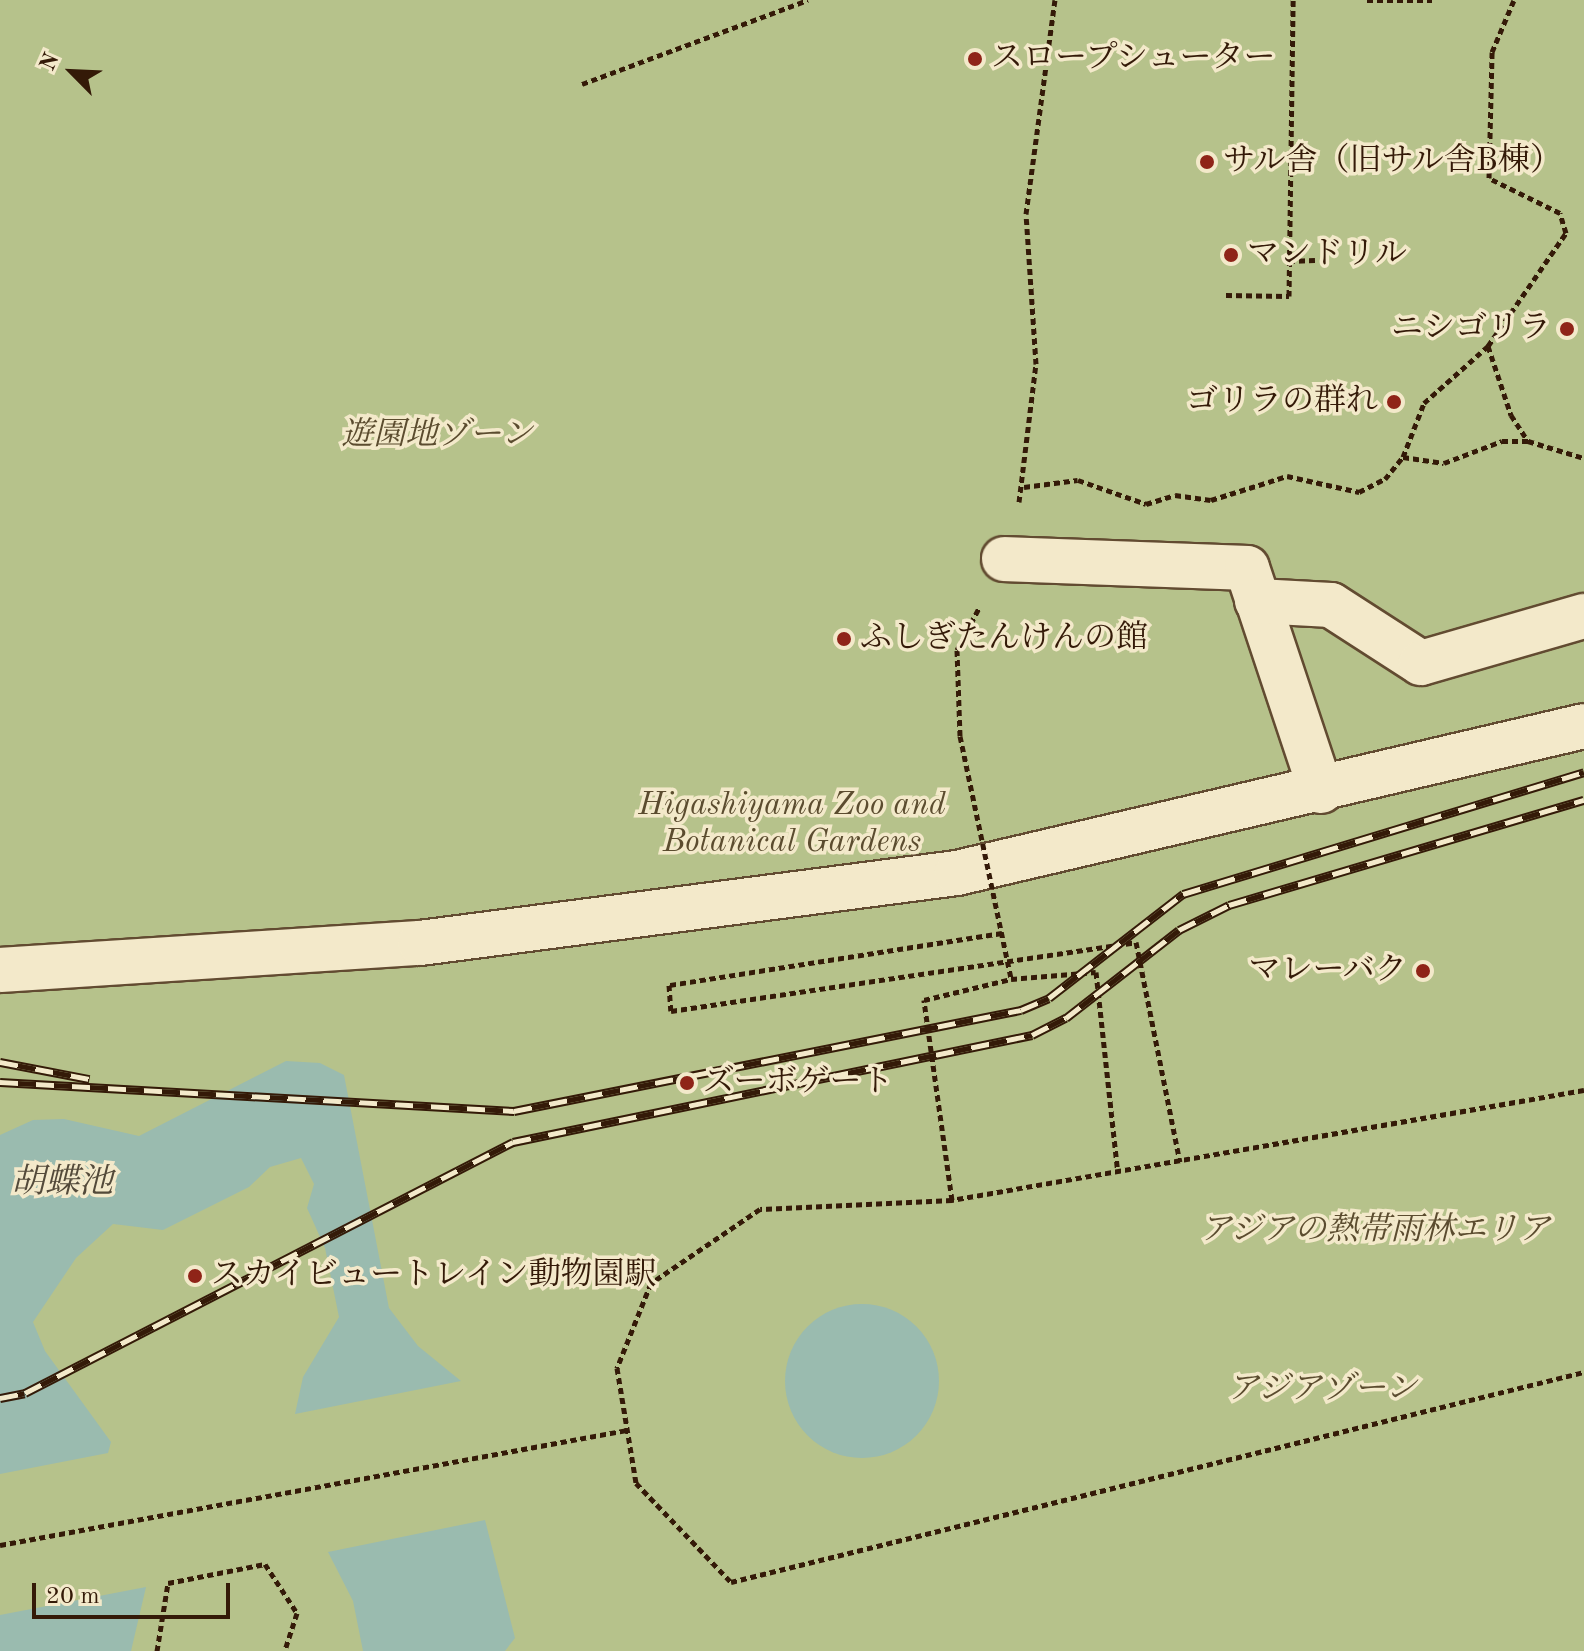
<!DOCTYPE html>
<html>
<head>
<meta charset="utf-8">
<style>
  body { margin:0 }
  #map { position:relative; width:1584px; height:1651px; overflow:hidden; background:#edddad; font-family:"Old Standard TT","Noto Serif JP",serif }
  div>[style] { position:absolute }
  .green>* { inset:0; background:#b6c28b; transform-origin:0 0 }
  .water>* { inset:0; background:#9abbaf }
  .round { border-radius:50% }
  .path>* { height:5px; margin-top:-2.5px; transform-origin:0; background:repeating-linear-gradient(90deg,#341a08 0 6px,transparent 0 10px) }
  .roads { filter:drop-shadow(2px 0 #624b31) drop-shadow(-2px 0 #624b31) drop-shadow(0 2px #624b31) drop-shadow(0 -2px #624b31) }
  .minor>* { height:44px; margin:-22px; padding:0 22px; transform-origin:22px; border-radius:22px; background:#f3e9ca }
  .rail>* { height:9px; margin-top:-4.5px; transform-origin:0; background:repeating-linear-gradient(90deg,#f3e9ca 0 18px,#341a08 0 36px); box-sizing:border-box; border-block:2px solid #341a08 }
  .path-bridge>* { height:5px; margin-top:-2.5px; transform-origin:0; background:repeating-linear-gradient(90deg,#341a08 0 6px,transparent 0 10px) }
  .dots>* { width:22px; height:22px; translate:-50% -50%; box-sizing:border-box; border:4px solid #f3e9ca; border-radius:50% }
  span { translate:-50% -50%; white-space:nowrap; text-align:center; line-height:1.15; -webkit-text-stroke:7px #f3e9ca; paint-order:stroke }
  .poi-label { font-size:32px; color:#341a08 }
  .left { translate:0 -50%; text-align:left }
  .right { translate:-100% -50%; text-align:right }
  .park-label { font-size:32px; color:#5b4c2f; font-style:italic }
  .water-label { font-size:34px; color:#534a3a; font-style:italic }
  .north { position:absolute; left:32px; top:32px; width:80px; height:80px; -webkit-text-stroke:6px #f3e9ca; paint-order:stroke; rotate:294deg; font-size:22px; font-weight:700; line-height:32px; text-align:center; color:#341a08 }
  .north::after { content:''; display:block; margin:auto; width:28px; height:36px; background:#341a08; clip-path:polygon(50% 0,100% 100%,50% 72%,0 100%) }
  .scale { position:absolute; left:32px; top:1583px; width:198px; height:36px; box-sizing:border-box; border:4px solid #341a08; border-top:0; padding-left:10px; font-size:24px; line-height:28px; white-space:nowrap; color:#341a08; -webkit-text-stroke:6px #f3e9ca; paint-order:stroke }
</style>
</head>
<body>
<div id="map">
  <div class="green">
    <div style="left:0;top:0;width:1584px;height:1651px"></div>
  </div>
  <div class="water">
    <div style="clip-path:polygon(286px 1061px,320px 1063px,344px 1075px,389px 1308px,418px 1346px,461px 1381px,295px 1414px,303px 1377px,339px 1317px,325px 1248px,307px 1208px,314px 1184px,301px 1158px,270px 1167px,249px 1187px,163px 1230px,113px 1224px,76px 1258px,33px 1322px,45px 1351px,111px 1442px,108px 1453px,0 1474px,0 1135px,33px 1120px,64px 1119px,139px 1136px)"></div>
    <div class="round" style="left:785px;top:1304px;width:154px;height:154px"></div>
    <div style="clip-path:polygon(485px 1520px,515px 1638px,505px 1651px,363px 1651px,353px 1601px,328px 1552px)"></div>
    <div style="clip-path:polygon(146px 1587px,131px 1651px,0 1651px,0 1615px)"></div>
  </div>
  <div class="path">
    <div style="left:1367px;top:0;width:65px"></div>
    <div style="left:582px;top:84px;width:241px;rotate:-20.4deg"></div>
    <div style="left:1291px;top:156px;width:28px;rotate:2deg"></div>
    <div style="left:1289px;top:261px;width:26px;rotate:-2deg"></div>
    <div style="left:1226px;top:295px;width:63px;rotate:0.9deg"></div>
    <div style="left:1289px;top:296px;width:296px;rotate:-89.2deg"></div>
    <div style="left:1488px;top:346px;width:137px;rotate:-55.4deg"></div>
    <div style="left:1566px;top:233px;width:21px;rotate:-107deg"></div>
    <div style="left:1560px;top:213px;width:79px;rotate:-153.8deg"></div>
    <div style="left:1489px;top:178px;width:126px;rotate:-88.6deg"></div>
    <div style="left:1492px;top:52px;width:56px;rotate:-67.1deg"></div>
    <div style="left:1403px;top:457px;width:58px;rotate:-68.7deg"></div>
    <div style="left:1424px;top:403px;width:86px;rotate:-41.7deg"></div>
    <div style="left:1488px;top:346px;width:73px;rotate:71.6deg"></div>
    <div style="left:1511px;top:415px;width:31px;rotate:57deg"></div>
    <div style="left:1528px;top:441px;width:59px;rotate:16.9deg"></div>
    <div style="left:1024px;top:487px;width:54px;rotate:-7.4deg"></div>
    <div style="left:1078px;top:480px;width:72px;rotate:19.4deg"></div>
    <div style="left:1146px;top:504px;width:30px;rotate:-17deg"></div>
    <div style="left:1175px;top:495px;width:36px;rotate:8deg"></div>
    <div style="left:1211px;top:500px;width:80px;rotate:-17.5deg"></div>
    <div style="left:1287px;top:476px;width:74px;rotate:12.5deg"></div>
    <div style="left:1359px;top:492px;width:29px;rotate:-27deg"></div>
    <div style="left:1385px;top:479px;width:28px;rotate:-51deg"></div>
    <div style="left:1403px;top:457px;width:41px;rotate:8.3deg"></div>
    <div style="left:1444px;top:463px;width:62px;rotate:-20.8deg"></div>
    <div style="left:1502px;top:441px;width:26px"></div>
    <div style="left:1019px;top:502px;width:139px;rotate:-83deg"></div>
    <div style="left:1036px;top:364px;width:150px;rotate:-93.8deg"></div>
    <div style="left:1026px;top:214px;width:216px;rotate:-82.3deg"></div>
    <div style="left:957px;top:650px;width:47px;rotate:-62.4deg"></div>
    <div style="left:1002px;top:933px;width:337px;rotate:171.1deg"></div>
    <div style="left:669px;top:985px;width:26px;rotate:86deg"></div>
    <div style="left:671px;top:1011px;width:470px;rotate:-8.4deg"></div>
    <div style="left:1136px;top:942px;width:224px;rotate:78.7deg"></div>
    <div style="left:1584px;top:1090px;width:642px;rotate:170.13deg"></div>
    <div style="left:952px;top:1200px;width:192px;rotate:177.3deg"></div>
    <div style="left:760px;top:1209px;width:132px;rotate:145.8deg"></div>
    <div style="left:651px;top:1283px;width:92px;rotate:111.8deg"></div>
    <div style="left:617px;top:1368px;width:117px;rotate:80.6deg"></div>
    <div style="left:636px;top:1483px;width:137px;rotate:46.2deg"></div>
    <div style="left:731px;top:1582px;width:878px;rotate:-13.83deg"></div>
    <div style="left:952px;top:1200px;width:202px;rotate:-98deg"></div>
    <div style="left:924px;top:1000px;width:89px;rotate:-13.6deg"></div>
    <div style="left:1011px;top:979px;width:85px;rotate:-4.7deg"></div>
    <div style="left:1096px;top:972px;width:202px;rotate:83.8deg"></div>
    <div style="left:0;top:1545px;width:637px;rotate:-10.39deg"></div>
    <div style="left:157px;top:1651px;width:69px;rotate:-80.8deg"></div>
    <div style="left:168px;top:1583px;width:99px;rotate:-11.1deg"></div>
    <div style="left:265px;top:1564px;width:59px;rotate:56.9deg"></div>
    <div style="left:297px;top:1613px;width:40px;rotate:108deg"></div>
  </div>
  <div class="roads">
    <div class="minor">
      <div style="left:1004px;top:559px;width:243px;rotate:2.1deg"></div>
      <div style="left:1247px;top:568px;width:235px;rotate:71.6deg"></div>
      <div style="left:1257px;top:601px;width:74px;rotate:3.1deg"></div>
      <div style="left:1331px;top:605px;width:107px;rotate:32.8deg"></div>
      <div style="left:1421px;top:663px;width:170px;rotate:-16.1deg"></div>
      <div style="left:0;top:970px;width:421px;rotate:-3.7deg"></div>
      <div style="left:420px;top:943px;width:542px;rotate:-7.43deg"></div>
      <div style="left:957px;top:873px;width:644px;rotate:-13.19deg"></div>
    </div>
  </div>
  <div class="rail">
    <div style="left:0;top:1062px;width:91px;rotate:10.8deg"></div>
    <div style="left:0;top:1082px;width:515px;rotate:3.23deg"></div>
    <div style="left:514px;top:1111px;width:517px;rotate:-11.27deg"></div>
    <div style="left:1021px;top:1010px;width:30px;rotate:-23deg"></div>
    <div style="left:1049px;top:998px;width:170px;rotate:-37.8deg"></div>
    <div style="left:1183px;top:894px;width:419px;rotate:-16.9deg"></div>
    <div style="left:0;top:1398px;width:25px;rotate:-11deg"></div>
    <div style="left:25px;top:1393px;width:549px;rotate:-27.22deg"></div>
    <div style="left:513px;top:1142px;width:530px;rotate:-11.65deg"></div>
    <div style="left:1032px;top:1035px;width:38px;rotate:-27deg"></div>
    <div style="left:1066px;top:1018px;width:143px;rotate:-37.9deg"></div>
    <div style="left:1179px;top:930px;width:56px;rotate:-26.6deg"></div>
    <div style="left:1229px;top:905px;width:370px;rotate:-16.5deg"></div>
  </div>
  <div class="path-bridge">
    <div style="left:957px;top:650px;width:86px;rotate:88deg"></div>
    <div style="left:960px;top:736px;width:248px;rotate:78.1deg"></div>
  </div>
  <div class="dots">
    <div style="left:975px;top:59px;background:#8f2418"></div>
    <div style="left:1207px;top:162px;background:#8f2418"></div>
    <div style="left:1231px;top:255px;background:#8f2418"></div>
    <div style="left:1567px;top:329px;background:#8f2418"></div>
    <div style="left:1394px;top:402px;background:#8f2418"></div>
    <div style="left:844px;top:639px;background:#8f2418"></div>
    <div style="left:1423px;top:971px;background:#8f2418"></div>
    <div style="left:687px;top:1083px;background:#8f2418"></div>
    <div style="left:195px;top:1276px;background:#8f2418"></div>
  </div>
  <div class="poi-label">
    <span class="left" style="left:991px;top:59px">スロープシューター</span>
    <span class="left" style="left:1223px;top:162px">サル舎（旧サル舎B棟）</span>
    <span class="left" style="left:1247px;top:255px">マンドリル</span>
    <span class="right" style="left:1551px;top:329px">ニシゴリラ</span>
    <span class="right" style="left:1378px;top:402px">ゴリラの群れ</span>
    <span class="left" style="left:860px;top:639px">ふしぎたんけんの館</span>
    <span class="right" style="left:1407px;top:971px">マレーバク</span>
    <span class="left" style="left:703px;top:1083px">ズーボゲート</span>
    <span class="left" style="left:211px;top:1276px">スカイビュートレイン動物園駅</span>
  </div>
  <div class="park-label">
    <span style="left:437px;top:436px">遊園地ゾーン</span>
    <span style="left:792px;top:825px">Higashiyama Zoo and<br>Botanical Gardens</span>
    <span style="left:1375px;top:1231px">アジアの熱帯雨林エリア</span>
    <span style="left:1322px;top:1390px">アジアゾーン</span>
  </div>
  <div class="water-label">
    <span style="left:62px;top:1184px">胡蝶池</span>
  </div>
  <div class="north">N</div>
  <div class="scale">20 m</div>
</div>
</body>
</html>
